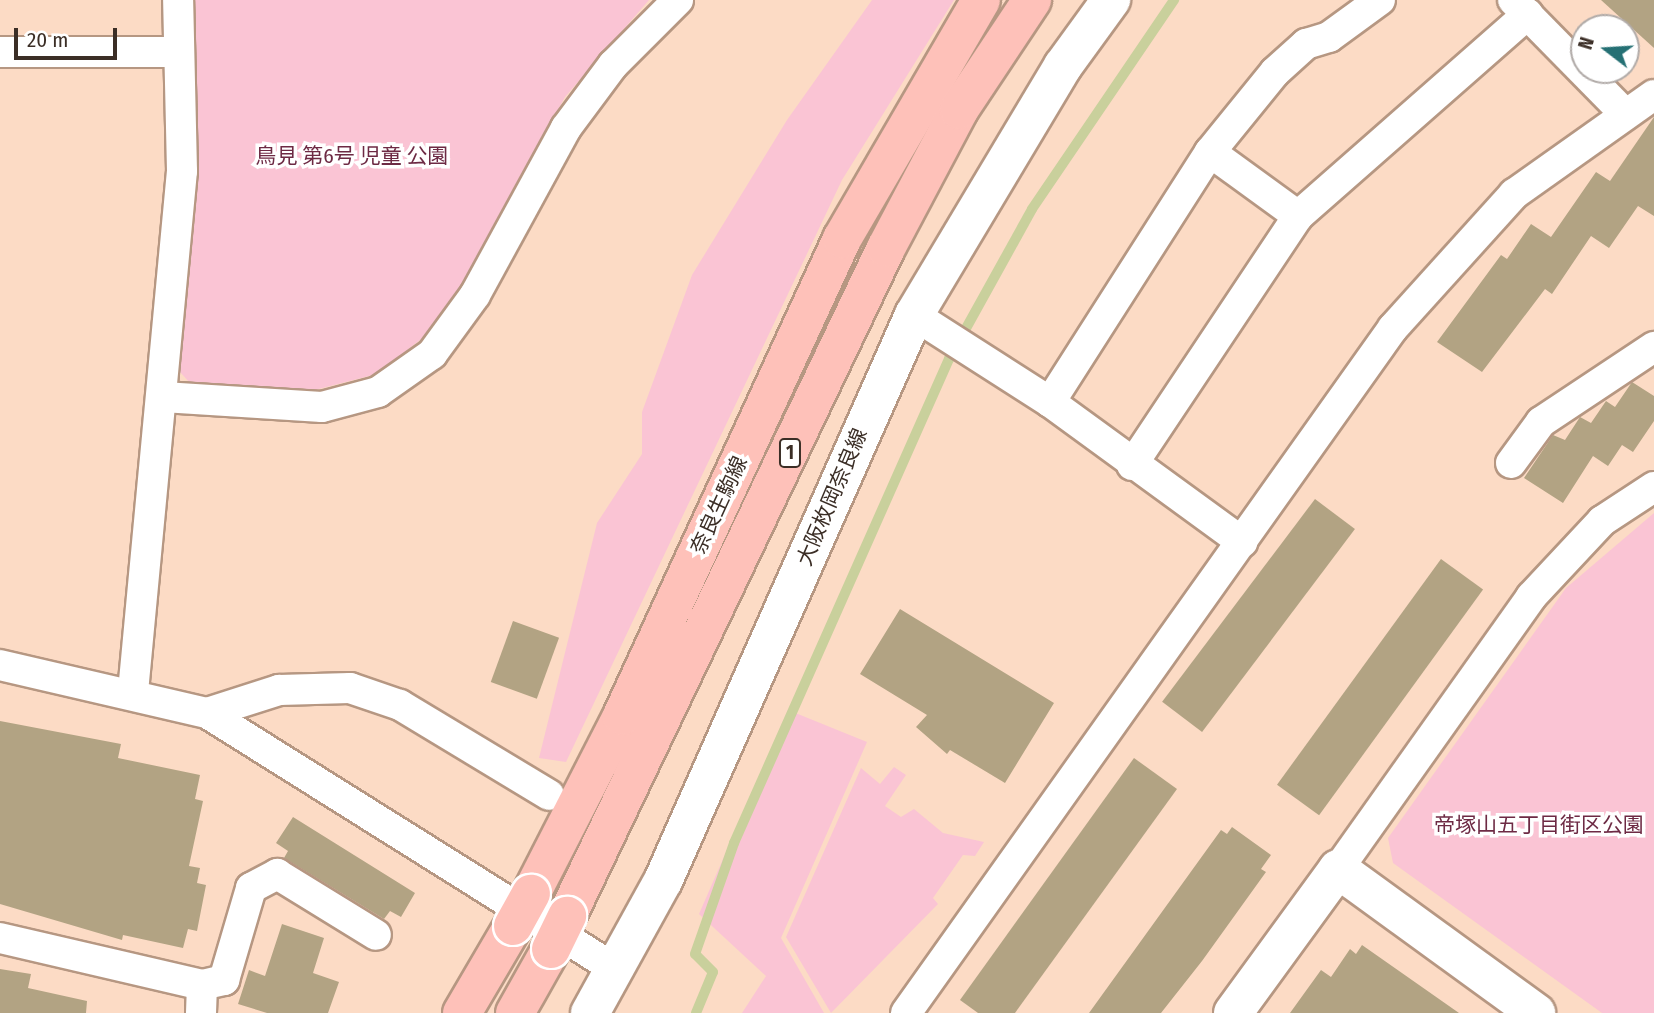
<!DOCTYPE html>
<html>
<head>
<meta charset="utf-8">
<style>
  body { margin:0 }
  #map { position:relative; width:1654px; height:1013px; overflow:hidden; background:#fcdbc5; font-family:"Fira Sans Condensed","Noto Sans JP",sans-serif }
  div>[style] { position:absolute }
  .green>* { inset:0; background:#fac4d4 }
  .stream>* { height:10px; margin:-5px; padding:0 5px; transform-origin:5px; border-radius:5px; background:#c9d09c }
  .building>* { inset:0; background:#b2a383; transform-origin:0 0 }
  .roads { filter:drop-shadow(2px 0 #b69782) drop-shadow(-2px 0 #b69782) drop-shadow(0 2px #b69782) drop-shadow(0 -2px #b69782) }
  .street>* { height:30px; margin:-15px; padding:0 15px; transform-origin:15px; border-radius:15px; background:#fff }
  .secondary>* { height:38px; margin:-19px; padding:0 19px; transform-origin:19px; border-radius:19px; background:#fff }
  .primary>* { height:38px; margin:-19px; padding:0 19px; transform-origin:19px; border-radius:19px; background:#fec1b9 }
  .bridges { filter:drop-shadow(2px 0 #fff) drop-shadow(-2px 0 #fff) drop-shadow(0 2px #fff) drop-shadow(0 -2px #fff) }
  .primary-bridge>* { height:38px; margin:-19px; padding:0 19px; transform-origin:19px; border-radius:19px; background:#fec1b9 }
  span { translate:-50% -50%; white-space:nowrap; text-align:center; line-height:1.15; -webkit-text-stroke:7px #fff; paint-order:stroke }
  .shield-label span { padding:2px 5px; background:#fff; border:2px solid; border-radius:5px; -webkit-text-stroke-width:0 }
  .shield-label { font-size:19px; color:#3b2e26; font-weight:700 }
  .park-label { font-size:21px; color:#6d2a44 }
  .street-label { font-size:21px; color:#3b2e26 }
  .north { position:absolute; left:1570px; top:14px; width:70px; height:70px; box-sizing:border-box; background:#fff; border:2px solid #b1aba8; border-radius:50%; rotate:287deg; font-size:19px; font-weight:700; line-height:28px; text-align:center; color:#3b2e26 }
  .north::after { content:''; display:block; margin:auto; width:24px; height:32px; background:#257074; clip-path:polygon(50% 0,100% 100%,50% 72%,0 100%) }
  .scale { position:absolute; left:14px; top:28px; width:103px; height:32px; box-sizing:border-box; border:4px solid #3b2e26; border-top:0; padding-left:9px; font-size:21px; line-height:24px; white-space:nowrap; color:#3b2e26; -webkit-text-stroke:5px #fff; paint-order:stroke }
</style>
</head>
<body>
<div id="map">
  <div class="green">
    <div style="clip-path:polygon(195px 0,649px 0,565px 97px,451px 303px,425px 336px,377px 374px,303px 393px,191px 384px,180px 372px,197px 173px)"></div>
    <div style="clip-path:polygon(872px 0,954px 0,842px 180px,566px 762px,539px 758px,597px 523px,642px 454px,642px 412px,692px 275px,787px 120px)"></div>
    <div style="clip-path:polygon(1654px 513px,1654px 1013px,1602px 1013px,1393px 863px,1388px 838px,1566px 588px)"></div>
    <div style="clip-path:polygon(788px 710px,867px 742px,781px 938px,824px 1013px,742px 1013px,766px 976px,699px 914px)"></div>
    <div style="clip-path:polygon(894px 767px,906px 775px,885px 806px,901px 817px,914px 809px,943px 833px,984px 842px,975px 856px,963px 855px,933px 898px,938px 904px,831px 1013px,786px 937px,861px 768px,880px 784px)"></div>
  </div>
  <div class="stream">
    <div style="left:696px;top:1013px;width:44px;rotate:-67.5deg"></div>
    <div style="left:713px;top:972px;width:25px;rotate:-135deg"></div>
    <div style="left:695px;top:954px;width:118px;rotate:-70.6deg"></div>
    <div style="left:734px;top:843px;width:530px;rotate:-66.05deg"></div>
    <div style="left:949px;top:359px;width:171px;rotate:-61deg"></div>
    <div style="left:1032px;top:209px;width:253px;rotate:-55.8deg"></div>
  </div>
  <div class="building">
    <div style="clip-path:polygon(1601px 0,1654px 0,1654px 48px)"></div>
    <div style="clip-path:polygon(1654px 117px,1654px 216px,1638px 206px,1609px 248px,1591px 236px,1552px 294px,1545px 289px,1482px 372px,1437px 342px,1501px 255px,1507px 259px,1531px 224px,1551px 237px,1596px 172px,1610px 181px)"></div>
    <div style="clip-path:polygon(1632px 382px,1654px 396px,1654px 421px,1633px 452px,1622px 445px,1608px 466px,1593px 456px,1563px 503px,1524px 478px,1553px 435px,1565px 440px,1580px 417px,1591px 423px,1606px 401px,1615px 407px)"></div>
    <div style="left:1315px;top:499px;width:50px;height:254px;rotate:37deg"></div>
    <div style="left:1441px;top:559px;width:52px;height:279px;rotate:36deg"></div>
    <div style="clip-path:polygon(900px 609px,1054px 703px,1005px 783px,950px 750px,947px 754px,916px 727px,927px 715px,860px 674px)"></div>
    <div style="left:513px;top:621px;width:49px;height:65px;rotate:20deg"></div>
    <div style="clip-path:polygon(0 721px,121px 744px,118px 758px,200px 775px,195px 799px,203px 801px,189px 866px,200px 868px,197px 883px,206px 885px,197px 931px,188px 929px,183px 948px,123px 935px,122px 940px,0 904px)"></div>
    <div style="clip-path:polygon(1134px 758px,1177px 789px,1015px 1013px,978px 1013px,960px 1000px)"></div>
    <div style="clip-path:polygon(293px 817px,415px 893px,401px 917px,390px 911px,384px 919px,284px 858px,288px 851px,276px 843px)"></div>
    <div style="clip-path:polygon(1232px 827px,1271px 855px,1261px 869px,1266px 872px,1202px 961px,1161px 1013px,1089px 1013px,1221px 830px,1227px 834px)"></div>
    <div style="clip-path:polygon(282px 924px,324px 938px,313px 973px,339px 982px,328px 1013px,267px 1013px,238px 1004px,249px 970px,265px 976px)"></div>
    <div style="clip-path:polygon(1362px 945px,1459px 1013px,1290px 1013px,1321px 970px,1331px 977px,1350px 949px,1356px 954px)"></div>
    <div style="clip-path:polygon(0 969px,31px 974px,28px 988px,87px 1001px,86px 1013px,0 1013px)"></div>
  </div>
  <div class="roads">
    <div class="street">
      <div style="left:1513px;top:0;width:160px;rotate:45.5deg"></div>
      <div style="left:0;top:52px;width:179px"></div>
      <div style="left:1210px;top:152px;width:109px;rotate:36deg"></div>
      <div style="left:914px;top:315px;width:161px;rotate:32.6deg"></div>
      <div style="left:1050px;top:402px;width:238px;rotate:36.1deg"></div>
      <div style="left:163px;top:397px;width:159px;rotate:3.6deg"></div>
      <div style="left:322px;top:407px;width:58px;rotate:-15deg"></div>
      <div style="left:378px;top:392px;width:66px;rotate:-35.1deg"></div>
      <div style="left:432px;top:354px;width:73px;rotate:-53.9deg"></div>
      <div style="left:475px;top:295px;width:190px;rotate:-61.4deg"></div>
      <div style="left:566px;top:128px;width:79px;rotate:-53.3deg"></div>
      <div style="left:613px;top:65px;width:92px;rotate:-45deg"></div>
      <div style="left:1050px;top:402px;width:297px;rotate:-57.4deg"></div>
      <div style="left:1210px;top:152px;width:103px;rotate:-50.9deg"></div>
      <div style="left:1275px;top:72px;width:42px;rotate:-42.1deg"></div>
      <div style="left:1306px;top:44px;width:24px;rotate:-17deg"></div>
      <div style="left:1329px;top:37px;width:63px;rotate:-36deg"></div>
      <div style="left:1511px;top:463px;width:51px;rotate:-53.8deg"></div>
      <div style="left:1541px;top:422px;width:136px;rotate:-33.6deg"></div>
      <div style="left:1132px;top:465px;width:299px;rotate:-56.3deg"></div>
      <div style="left:1298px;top:216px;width:306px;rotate:-41.3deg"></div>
      <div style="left:0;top:665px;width:212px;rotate:13.1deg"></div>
      <div style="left:207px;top:713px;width:483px;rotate:32.1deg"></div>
      <div style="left:133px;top:692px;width:523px;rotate:-84.63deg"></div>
      <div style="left:182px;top:171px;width:171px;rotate:-91.3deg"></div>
      <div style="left:207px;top:713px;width:76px;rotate:-17.7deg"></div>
      <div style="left:279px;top:690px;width:71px;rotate:-1.6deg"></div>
      <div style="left:350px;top:688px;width:53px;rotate:18.8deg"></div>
      <div style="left:400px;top:705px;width:174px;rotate:31.1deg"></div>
      <div style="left:1338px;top:869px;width:334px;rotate:-54.6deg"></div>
      <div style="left:1531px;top:597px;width:104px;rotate:-46.9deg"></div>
      <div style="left:1602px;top:521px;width:62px;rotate:-33.2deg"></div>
      <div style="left:0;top:938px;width:207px;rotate:13.1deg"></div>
      <div style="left:202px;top:985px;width:23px;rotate:-13deg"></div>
      <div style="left:224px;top:980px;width:96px;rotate:-73.6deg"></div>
      <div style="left:251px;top:888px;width:30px;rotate:-28deg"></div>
      <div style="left:277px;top:874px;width:116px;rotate:31.6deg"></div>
      <div style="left:201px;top:1013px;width:28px;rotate:-88deg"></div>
      <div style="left:906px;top:1013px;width:840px;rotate:-54.59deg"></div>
      <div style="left:1393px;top:328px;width:181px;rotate:-47.9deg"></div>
      <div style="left:1514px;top:194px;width:171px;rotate:-35.3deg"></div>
    </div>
    <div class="secondary">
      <div style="left:590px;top:1013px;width:151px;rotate:-61.1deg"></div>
      <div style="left:663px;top:881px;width:619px;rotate:-66.08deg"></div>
      <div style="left:914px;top:315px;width:290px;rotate:-59.1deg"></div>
      <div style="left:1063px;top:66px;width:82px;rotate:-54deg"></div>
      <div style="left:1233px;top:1013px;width:178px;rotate:-53.9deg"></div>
      <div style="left:1338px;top:869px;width:245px;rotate:36deg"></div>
    </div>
    <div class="primary">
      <div style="left:531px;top:894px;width:200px;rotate:-62.9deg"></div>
      <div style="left:622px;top:716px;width:525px;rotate:-65.24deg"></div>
      <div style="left:842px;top:239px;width:276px;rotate:-59.8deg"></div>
      <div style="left:567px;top:916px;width:740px;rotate:-64.47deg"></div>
      <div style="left:886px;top:248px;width:156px;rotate:-62.1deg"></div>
      <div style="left:959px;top:110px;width:132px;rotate:-56.4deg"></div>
      <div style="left:462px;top:1013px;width:101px;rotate:-59.6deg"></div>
      <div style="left:515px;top:1013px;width:73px;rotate:-60.6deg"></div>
    </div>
  </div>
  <div class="bridges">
    <div class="primary-bridge">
      <div style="left:513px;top:926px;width:37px;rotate:-61deg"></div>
      <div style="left:551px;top:949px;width:37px;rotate:-64deg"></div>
    </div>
  </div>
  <div class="shield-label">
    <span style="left:790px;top:453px">1</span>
  </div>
  <div class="park-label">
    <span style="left:352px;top:156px">鳥見 第6号 児童 公園</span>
    <span style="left:1539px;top:825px">帝塚山五丁目街区公園</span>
  </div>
  <div class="street-label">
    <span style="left:832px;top:497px;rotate:-67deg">大阪枚岡奈良線</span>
    <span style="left:719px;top:505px;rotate:-65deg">奈良生駒線</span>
  </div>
  <div class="north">N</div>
  <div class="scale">20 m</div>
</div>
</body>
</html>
